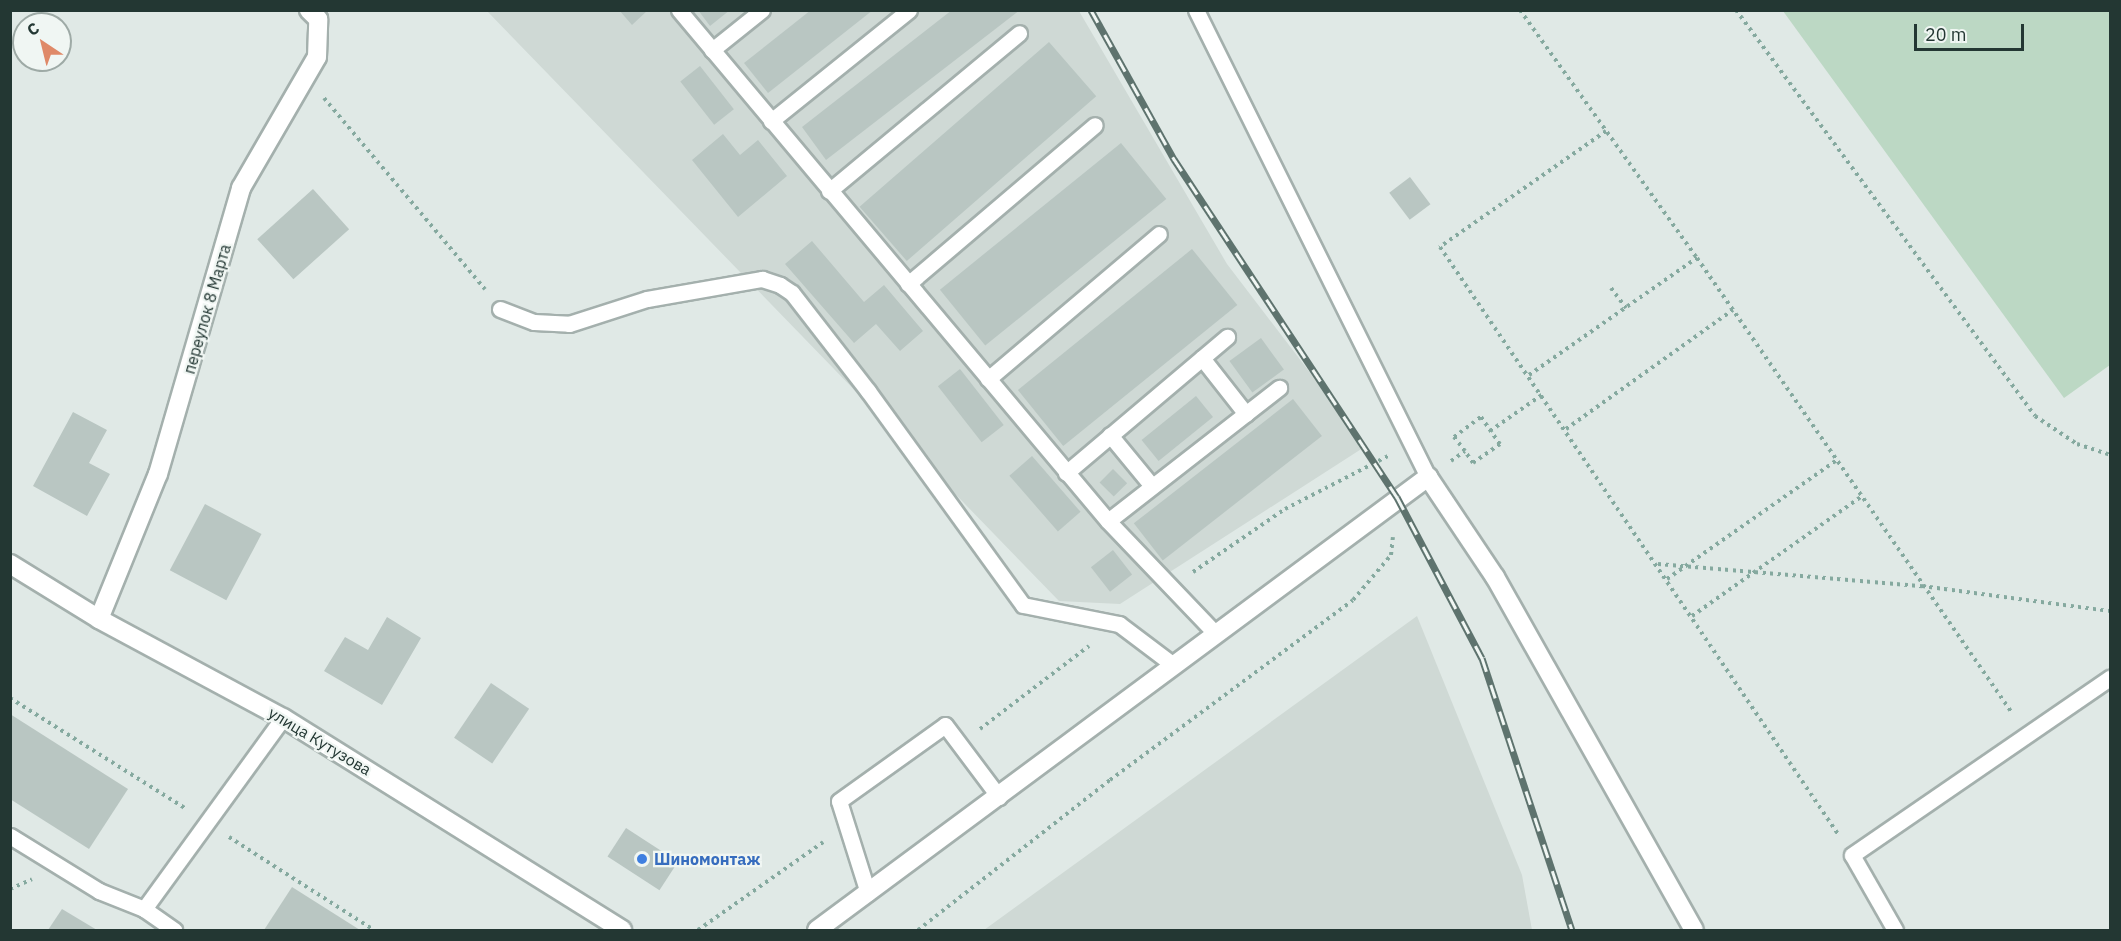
<!DOCTYPE html>
<html>
<head>
<meta charset="utf-8">
<style>
  body { margin:0 }
  #map { position:relative; width:2121px; height:941px; overflow:hidden; background:#e0e9e6; font-family:"IBM Plex Sans",sans-serif }
  div>[style] { position:absolute }
  .built>* { inset:0; background:#cfd9d5 }
  .green>* { inset:0; background:#bcd8c4 }
  .building>* { inset:0; background:#b9c6c2; transform-origin:0 0 }
  .path>* { height:4px; margin-top:-2px; transform-origin:0; background:repeating-linear-gradient(90deg,#85a99f 0 3px,transparent 0 7.5px) }
  .roads { filter:drop-shadow(2px 0 #a4b0ad) drop-shadow(-2px 0 #a4b0ad) drop-shadow(0 2px #a4b0ad) drop-shadow(0 -2px #a4b0ad) }
  .service>* { height:15px; margin:-7.5px; padding:0 7.5px; transform-origin:7.5px; border-radius:7.5px; background:#fff }
  .minor>* { height:18px; margin:-9px; padding:0 9px; transform-origin:9px; border-radius:9px; background:#fff }
  .secondary>* { height:18px; margin:-9px; padding:0 9px; transform-origin:9px; border-radius:9px; background:#fff }
  .rail>* { height:7px; margin-top:-3.5px; transform-origin:0; background:repeating-linear-gradient(90deg,#f0f6f3 0 14px,#5e736e 0 28px); box-sizing:border-box; border-block:2px solid #5e736e }
  .dots>* { width:16px; height:16px; translate:-50% -50%; box-sizing:border-box; border:3px solid #f0f6f3; border-radius:50% }
  span { translate:-50% -50%; white-space:nowrap; text-align:center; line-height:1.15; -webkit-text-stroke:4.5px #f0f6f3; paint-order:stroke }
  .street-label { font-size:16px; color:#233733 }
  .shop-label { font-size:16px; color:#366cbe; font-weight:700 }
  .left { translate:0 -50%; text-align:left }
  .frame { position:absolute; inset:0; border:12px solid #233733; pointer-events:none }
  .north { position:absolute; left:12px; top:12px; width:60px; height:60px; box-sizing:border-box; background:#f0f6f3; border:2px solid #9eaaa6; border-radius:50%; rotate:325deg; font-size:16px; font-weight:700; line-height:24px; text-align:center; color:#233733 }
  .north::after { content:''; display:block; margin:auto; width:21px; height:27px; background:#df8968; clip-path:polygon(50% 0,100% 100%,50% 72%,0 100%) }
  .scale { position:absolute; left:1914px; top:24px; width:110px; height:27px; box-sizing:border-box; border:3px solid #233733; border-top:0; padding-left:8px; font-size:18px; line-height:21px; white-space:nowrap; color:#233733; -webkit-text-stroke:4px #f0f6f3; paint-order:stroke }
</style>
</head>
<body>
<div id="map">
  <div class="built">
    <div style="clip-path:polygon(487px 11px,1079px 11px,1227px 264px,1366px 446px,1120px 604px,1059px 601px)"></div>
    <div style="clip-path:polygon(1417px 616px,1522px 875px,1532px 930px,984px 930px)"></div>
  </div>
  <div class="green">
    <div style="clip-path:polygon(1783px 11px,2110px 11px,2110px 365px,2064px 398px)"></div>
  </div>
  <div class="building">
    <div style="clip-path:polygon(619px 10px,648px 10px,632px 25px)"></div>
    <div style="clip-path:polygon(698px 10px,730px 10px,710px 26px)"></div>
    <div style="clip-path:polygon(811px 10px,873px 10px,768px 93px,744px 63px)"></div>
    <div style="clip-path:polygon(952px 10px,1020px 10px,826px 160px,802px 127px)"></div>
    <div style="left:1049px;top:42px;width:72px;height:251px;rotate:49deg"></div>
    <div style="left:700px;top:66px;width:55px;height:25px;rotate:52deg"></div>
    <div style="clip-path:polygon(723px 134px,740px 155px,758px 140px,787px 176px,738px 217px,692px 160px)"></div>
    <div style="left:1121px;top:143px;width:72px;height:233px;rotate:51deg"></div>
    <div style="left:1410px;top:177px;width:34px;height:26px;rotate:53deg"></div>
    <div style="left:313px;top:189px;width:54px;height:75px;rotate:48deg"></div>
    <div style="clip-path:polygon(812px 241px,864px 302px,884px 285px,923px 331px,900px 351px,876px 324px,854px 343px,785px 264px)"></div>
    <div style="left:1192px;top:249px;width:72px;height:224px;rotate:51deg"></div>
    <div style="left:1261px;top:338px;width:39px;height:39px;rotate:54deg"></div>
    <div style="left:960px;top:369px;width:71px;height:28px;rotate:52deg"></div>
    <div style="left:1196px;top:396px;width:27px;height:70px;rotate:51deg"></div>
    <div style="left:1293px;top:399px;width:47px;height:202px;rotate:52deg"></div>
    <div style="clip-path:polygon(73px 412px,107px 430px,89px 463px,110px 474px,87px 516px,33px 486px)"></div>
    <div style="left:1032px;top:456px;width:74px;height:30px;rotate:49deg"></div>
    <div style="left:1113px;top:469px;width:20px;height:19px;rotate:45deg"></div>
    <div style="left:205px;top:504px;width:64px;height:75px;rotate:28deg"></div>
    <div style="left:1113px;top:550px;width:31px;height:28px;rotate:52deg"></div>
    <div style="clip-path:polygon(387px 617px,421px 638px,382px 705px,324px 671px,345px 637px,368px 650px)"></div>
    <div style="left:491px;top:683px;width:46px;height:66px;rotate:34deg"></div>
    <div style="clip-path:polygon(10px 714px,128px 789px,89px 849px,10px 799px)"></div>
    <div style="left:626px;top:828px;width:62px;height:34px;rotate:33deg"></div>
    <div style="clip-path:polygon(292px 887px,360px 930px,264px 930px)"></div>
    <div style="clip-path:polygon(62px 909px,97px 930px,48px 930px)"></div>
  </div>
  <div class="path">
    <div style="left:1520px;top:10px;width:305px;rotate:54.5deg"></div>
    <div style="left:1697px;top:258px;width:553px;rotate:55.3deg"></div>
    <div style="left:1736px;top:10px;width:504px;rotate:53.63deg"></div>
    <div style="left:2035px;top:416px;width:50px;rotate:33.7deg"></div>
    <div style="left:2077px;top:444px;width:35px;rotate:18deg"></div>
    <div style="left:324px;top:98px;width:250px;rotate:49.9deg"></div>
    <div style="left:1606px;top:131px;width:203px;rotate:145.1deg"></div>
    <div style="left:1440px;top:247px;width:709px;rotate:55.86deg"></div>
    <div style="left:1611px;top:288px;width:25px;rotate:53deg"></div>
    <div style="left:1529px;top:375px;width:205px;rotate:-34.9deg"></div>
    <div style="left:1566px;top:429px;width:205px;rotate:-35.5deg"></div>
    <div style="left:1490px;top:431px;width:65px;rotate:-34.9deg"></div>
    <div style="left:1451px;top:461px;width:17px;rotate:-36deg"></div>
    <div style="left:1465px;top:451px;width:18px;rotate:-128deg"></div>
    <div style="left:1454px;top:437px;width:34px;rotate:-37deg"></div>
    <div style="left:1481px;top:417px;width:33px;rotate:55deg"></div>
    <div style="left:1500px;top:444px;width:33px;rotate:145deg"></div>
    <div style="left:1473px;top:463px;width:14px;rotate:-124deg"></div>
    <div style="left:1658px;top:564px;width:265px;rotate:4.8deg"></div>
    <div style="left:1922px;top:586px;width:190px;rotate:7.6deg"></div>
    <div style="left:1193px;top:572px;width:112px;rotate:-34.4deg"></div>
    <div style="left:1285px;top:509px;width:118px;rotate:-27.2deg"></div>
    <div style="left:1667px;top:579px;width:208px;rotate:-35deg"></div>
    <div style="left:1692px;top:616px;width:208px;rotate:-35.2deg"></div>
    <div style="left:10px;top:698px;width:207px;rotate:32.2deg"></div>
    <div style="left:980px;top:729px;width:137px;rotate:-37.3deg"></div>
    <div style="left:229px;top:837px;width:172px;rotate:32.7deg"></div>
    <div style="left:10px;top:889px;width:24px;rotate:-24deg"></div>
    <div style="left:698px;top:930px;width:153px;rotate:-35.1deg"></div>
    <div style="left:918px;top:930px;width:244px;rotate:-38deg"></div>
    <div style="left:1110px;top:780px;width:302px;rotate:-36.5deg"></div>
    <div style="left:1353px;top:600px;width:59px;rotate:-49.8deg"></div>
    <div style="left:1391px;top:555px;width:18px;rotate:-84deg"></div>
  </div>
  <div class="roads">
    <div class="service">
      <div style="left:679px;top:10px;width:667px;rotate:49.99deg"></div>
      <div style="left:1108px;top:521px;width:153px;rotate:46.3deg"></div>
      <div style="left:1196px;top:10px;width:521px;rotate:63.58deg"></div>
      <div style="left:712px;top:50px;width:64px;rotate:-38.7deg"></div>
      <div style="left:771px;top:121px;width:177px;rotate:-38.8deg"></div>
      <div style="left:829px;top:191px;width:247px;rotate:-39.7deg"></div>
      <div style="left:908px;top:284px;width:245px;rotate:-40.4deg"></div>
      <div style="left:500px;top:309px;width:36px;rotate:21deg"></div>
      <div style="left:534px;top:322px;width:35px;rotate:3deg"></div>
      <div style="left:569px;top:324px;width:82px;rotate:-17.8deg"></div>
      <div style="left:647px;top:299px;width:117px;rotate:-9.9deg"></div>
      <div style="left:762px;top:279px;width:19px;rotate:18deg"></div>
      <div style="left:780px;top:285px;width:14px;rotate:34deg"></div>
      <div style="left:792px;top:293px;width:124px;rotate:52.2deg"></div>
      <div style="left:868px;top:391px;width:264px;rotate:54.1deg"></div>
      <div style="left:1023px;top:605px;width:98px;rotate:11.2deg"></div>
      <div style="left:1119px;top:624px;width:66px;rotate:37deg"></div>
      <div style="left:1202px;top:358px;width:71px;rotate:51.8deg"></div>
      <div style="left:988px;top:379px;width:224px;rotate:-40.3deg"></div>
      <div style="left:1110px;top:435px;width:66px;rotate:50.5deg"></div>
      <div style="left:1066px;top:473px;width:211px;rotate:-40.2deg"></div>
      <div style="left:1108px;top:521px;width:217px;rotate:-37.9deg"></div>
      <div style="left:10px;top:836px;width:105px;rotate:31.7deg"></div>
      <div style="left:99px;top:891px;width:48px;rotate:21.8deg"></div>
      <div style="left:144px;top:909px;width:37px;rotate:35deg"></div>
      <div style="left:868px;top:893px;width:96px;rotate:-107.5deg"></div>
      <div style="left:839px;top:801px;width:130px;rotate:-35.6deg"></div>
      <div style="left:945px;top:725px;width:90px;rotate:53.1deg"></div>
      <div style="left:144px;top:909px;width:236px;rotate:-54deg"></div>
      <div style="left:1895px;top:930px;width:86px;rotate:-119.8deg"></div>
      <div style="left:1852px;top:855px;width:313px;rotate:-34.5deg"></div>
    </div>
    <div class="minor">
      <div style="left:99px;top:619px;width:157px;rotate:-67.9deg"></div>
      <div style="left:158px;top:474px;width:298px;rotate:-73.8deg"></div>
      <div style="left:241px;top:188px;width:151px;rotate:-59.9deg"></div>
      <div style="left:317px;top:57px;width:38px;rotate:-88deg"></div>
      <div style="left:318px;top:19px;width:13px;rotate:-135deg"></div>
      <div style="left:817px;top:930px;width:761px;rotate:-36.55deg"></div>
      <div style="left:1428px;top:477px;width:120px;rotate:56.2deg"></div>
      <div style="left:1495px;top:577px;width:405px;rotate:60.6deg"></div>
    </div>
    <div class="secondary">
      <div style="left:10px;top:564px;width:105px;rotate:31.7deg"></div>
      <div style="left:99px;top:619px;width:209px;rotate:28.3deg"></div>
      <div style="left:283px;top:718px;width:400px;rotate:32deg"></div>
    </div>
  </div>
  <div class="rail">
    <div style="left:1091px;top:10px;width:171px;rotate:60.9deg"></div>
    <div style="left:1174px;top:159px;width:405px;rotate:56.6deg"></div>
    <div style="left:1397px;top:497px;width:182px;rotate:62.2deg"></div>
    <div style="left:1482px;top:658px;width:287px;rotate:71.7deg"></div>
  </div>
  <div class="dots">
    <div style="left:642px;top:859px;background:#3f7fe0"></div>
  </div>
  <div class="street-label">
    <span style="left:207px;top:309px;rotate:-74deg">переулок 8 Марта</span>
    <span style="left:320px;top:741px;rotate:31deg">улица Кутузова</span>
  </div>
  <div class="shop-label">
    <span class="left" style="left:654px;top:859px">Шиномонтаж</span>
  </div>
  <div class="frame"></div>
  <div class="north">С</div>
  <div class="scale">20 m</div>
</div>
</body>
</html>
